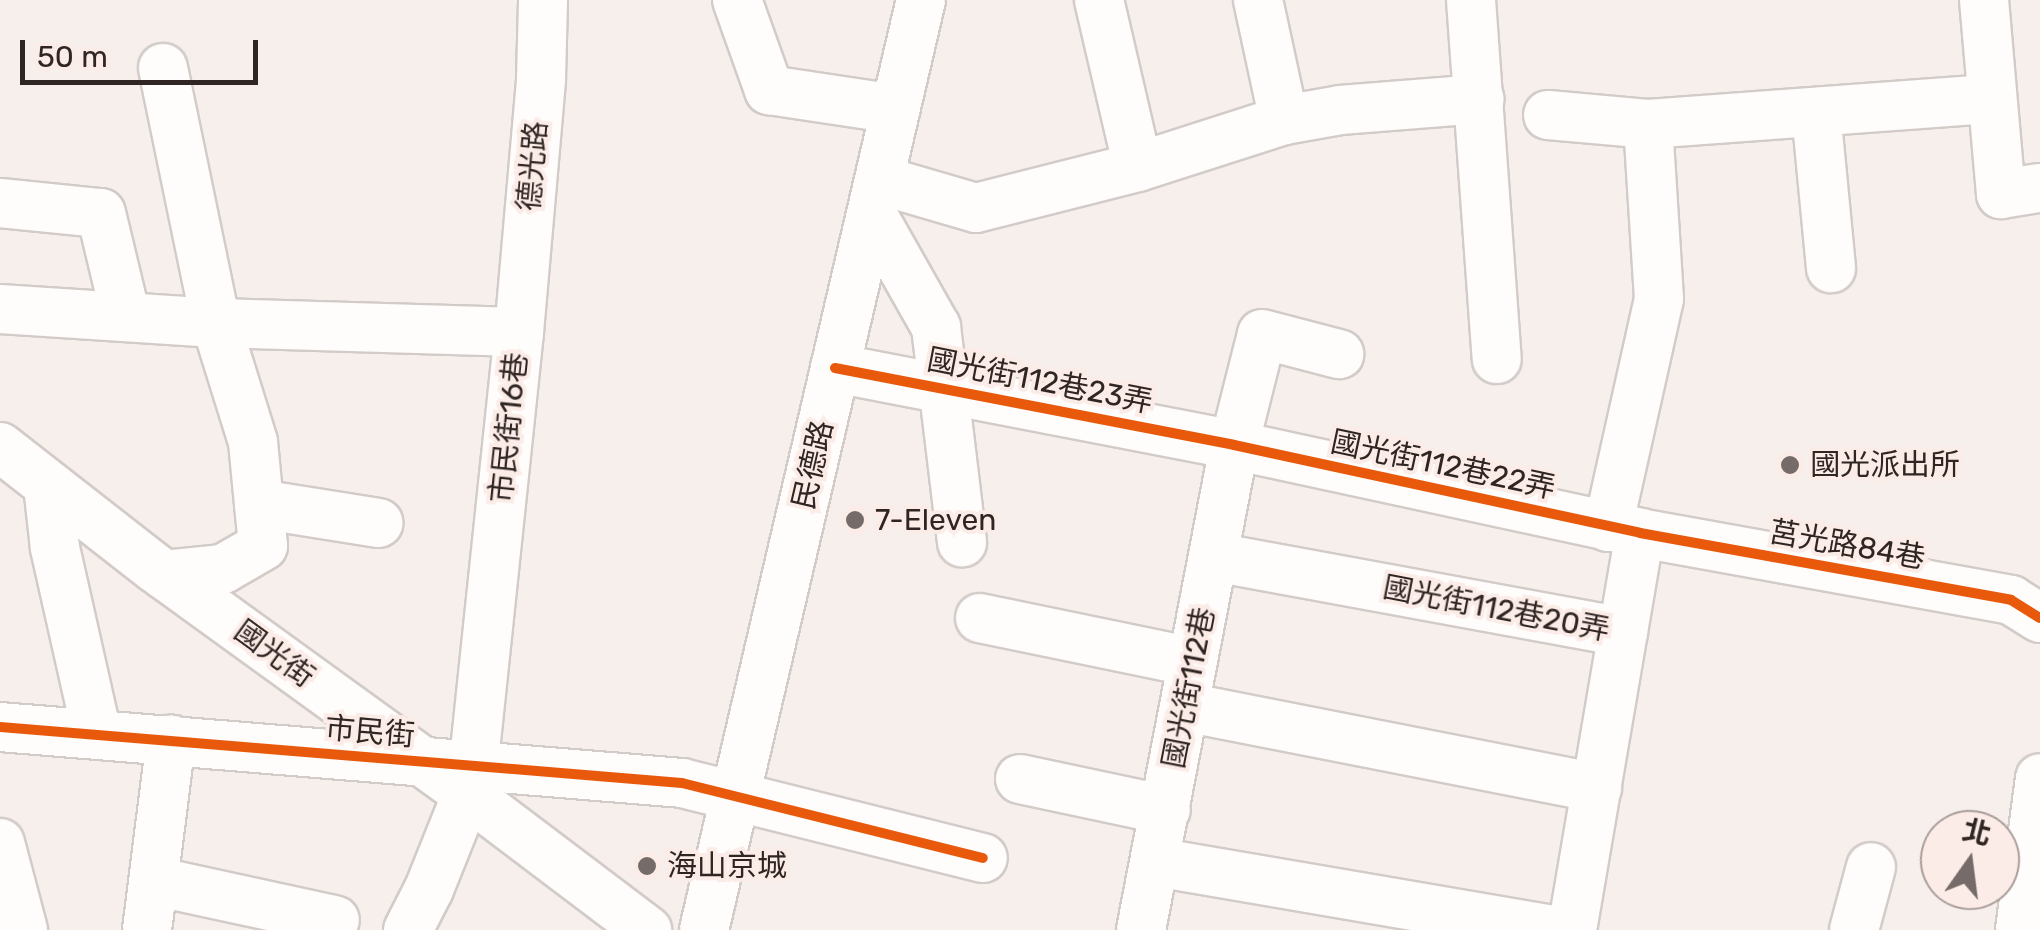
<!DOCTYPE html>
<html>
<head>
<meta charset="utf-8">
<style>
  body { margin:0 }
  #map { position:relative; width:2040px; height:930px; overflow:hidden; background:#f7efec; font-family:Rubik,"Noto Sans TC",sans-serif }
  div>[style] { position:absolute }
  .roads { filter:drop-shadow(2px 0 #d3cbc8) drop-shadow(-2px 0 #d3cbc8) drop-shadow(0 2px #d3cbc8) drop-shadow(0 -2px #d3cbc8) }
  .minor>* { height:48px; margin:-24px; padding:0 24px; transform-origin:24px; border-radius:24px; background:#fefdfc }
  .cycleway>* { height:10px; margin:-5px; padding:0 5px; transform-origin:5px; border-radius:5px; background:#e8590c }
  .dots>* { width:28px; height:28px; translate:-50% -50%; box-sizing:border-box; border:5px solid #fcece7; border-radius:50% }
  span { translate:-50% -50%; white-space:nowrap; text-align:center; line-height:1.15; -webkit-text-stroke:8px #fcece7; paint-order:stroke }
  .street-label { font-size:30px; color:#2f2623 }
  .poi-label { font-size:30px; color:#2f2623 }
  .left { translate:0 -50%; text-align:left }
  .north { position:absolute; left:1920px; top:810px; width:100px; height:100px; box-sizing:border-box; background:#fcece7; border:2px solid #aa9d99; border-radius:50%; rotate:14deg; font-size:28px; font-weight:700; line-height:40px; text-align:center; color:#2f2623 }
  .north::after { content:''; display:block; margin:auto; width:35px; height:45px; background:#756c69; clip-path:polygon(50% 0,100% 100%,50% 72%,0 100%) }
  .scale { position:absolute; left:20px; top:40px; width:238px; height:45px; box-sizing:border-box; border:5px solid #2f2623; border-top:0; padding-left:12px; font-size:30px; line-height:35px; white-space:nowrap; color:#2f2623; -webkit-text-stroke:8px #fcece7; paint-order:stroke }
</style>
</head>
<body>
<div id="map">
  <div class="roads">
    <div class="minor">
      <div style="left:737px;top:0;width:96px;rotate:70.4deg"></div>
      <div style="left:769px;top:90px;width:128px;rotate:8.5deg"></div>
      <div style="left:1099px;top:0;width:171px;rotate:76.9deg"></div>
      <div style="left:1258px;top:0;width:123px;rotate:77.8deg"></div>
      <div style="left:1471px;top:0;width:360px;rotate:85.9deg"></div>
      <div style="left:1984px;top:0;width:195px;rotate:85deg"></div>
      <div style="left:2001px;top:194px;width:39px;rotate:-9deg"></div>
      <div style="left:163px;top:68px;width:260px;rotate:78.3deg"></div>
      <div style="left:216px;top:323px;width:125px;rotate:72.7deg"></div>
      <div style="left:253px;top:442px;width:104px;rotate:84.5deg"></div>
      <div style="left:263px;top:546px;width:46px;rotate:150.1deg"></div>
      <div style="left:223px;top:569px;width:59px;rotate:174.2deg"></div>
      <div style="left:1816px;top:112px;width:157px;rotate:84.5deg"></div>
      <div style="left:1548px;top:115px;width:100px;rotate:5.1deg"></div>
      <div style="left:1648px;top:124px;width:345px;rotate:-4.2deg"></div>
      <div style="left:880px;top:180px;width:100px;rotate:16.3deg"></div>
      <div style="left:976px;top:208px;width:167px;rotate:-14.2deg"></div>
      <div style="left:1138px;top:167px;width:153px;rotate:-17.8deg"></div>
      <div style="left:1284px;top:120px;width:57px;rotate:-10.1deg"></div>
      <div style="left:1340px;top:110px;width:140px;rotate:-4.5deg"></div>
      <div style="left:0;top:203px;width:101px;rotate:5.7deg"></div>
      <div style="left:101px;top:213px;width:107px;rotate:76.5deg"></div>
      <div style="left:872px;top:214px;width:130px;rotate:60.5deg"></div>
      <div style="left:936px;top:327px;width:217px;rotate:83.1deg"></div>
      <div style="left:0;top:309px;width:216px;rotate:3.7deg"></div>
      <div style="left:216px;top:323px;width:303px;rotate:1.7deg"></div>
      <div style="left:519px;top:332px;width:437px;rotate:96deg"></div>
      <div style="left:519px;top:332px;width:255px;rotate:-85deg"></div>
      <div style="left:541px;top:78px;width:78px;rotate:-88.5deg"></div>
      <div style="left:835px;top:368px;width:406px;rotate:10.9deg"></div>
      <div style="left:1234px;top:445px;width:415px;rotate:12.2deg"></div>
      <div style="left:1640px;top:533px;width:377px;rotate:10.2deg"></div>
      <div style="left:2011px;top:600px;width:34px;rotate:32deg"></div>
      <div style="left:0;top:447px;width:197px;rotate:38deg"></div>
      <div style="left:155px;top:568px;width:385px;rotate:35.9deg"></div>
      <div style="left:467px;top:794px;width:226px;rotate:37.1deg"></div>
      <div style="left:48px;top:485px;width:63px;rotate:83.7deg"></div>
      <div style="left:55px;top:548px;width:191px;rotate:77.3deg"></div>
      <div style="left:259px;top:504px;width:121px;rotate:9deg"></div>
      <div style="left:1608px;top:527px;width:234px;rotate:-77.4deg"></div>
      <div style="left:1659px;top:299px;width:175px;rotate:-93.6deg"></div>
      <div style="left:1214px;top:557px;width:416px;rotate:10.4deg"></div>
      <div style="left:980px;top:618px;width:217px;rotate:11.7deg"></div>
      <div style="left:1185px;top:707px;width:420px;rotate:11.1deg"></div>
      <div style="left:0;top:727px;width:684px;rotate:4.69deg"></div>
      <div style="left:682px;top:783px;width:310px;rotate:14deg"></div>
      <div style="left:1020px;top:779px;width:149px;rotate:12deg"></div>
      <div style="left:0;top:843px;width:90px;rotate:75.2deg"></div>
      <div style="left:1155px;top:862px;width:403px;rotate:9.7deg"></div>
      <div style="left:154px;top:881px;width:185px;rotate:12.2deg"></div>
      <div style="left:147px;top:930px;width:192px;rotate:-82.8deg"></div>
      <div style="left:408px;top:930px;width:46px;rotate:-62.9deg"></div>
      <div style="left:429px;top:889px;width:102px;rotate:-68.2deg"></div>
      <div style="left:704px;top:930px;width:955px;rotate:-76.87deg"></div>
      <div style="left:1141px;top:930px;width:494px;rotate:-79.1deg"></div>
      <div style="left:1234px;top:445px;width:114px;rotate:-75.8deg"></div>
      <div style="left:1262px;top:334px;width:80px;rotate:14.6deg"></div>
      <div style="left:1572px;top:930px;width:403px;rotate:-80.3deg"></div>
      <div style="left:1854px;top:930px;width:65px;rotate:-74.9deg"></div>
      <div style="left:2020px;top:930px;width:153px;rotate:-82.5deg"></div>
    </div>
  </div>
  <div class="cycleway">
    <div style="left:835px;top:368px;width:406px;rotate:10.9deg"></div>
    <div style="left:1234px;top:445px;width:415px;rotate:12.2deg"></div>
    <div style="left:1640px;top:533px;width:377px;rotate:10.2deg"></div>
    <div style="left:2011px;top:600px;width:34px;rotate:32deg"></div>
    <div style="left:0;top:727px;width:684px;rotate:4.69deg"></div>
    <div style="left:682px;top:783px;width:310px;rotate:14deg"></div>
  </div>
  <div class="dots">
    <div style="left:1790px;top:465px;background:#756c69"></div>
    <div style="left:855px;top:520px;background:#756c69"></div>
    <div style="left:647px;top:866px;background:#756c69"></div>
  </div>
  <div class="street-label">
    <span style="left:533px;top:166px;rotate:-85deg">德光路</span>
    <span style="left:1040px;top:381px;rotate:11deg">國光街112巷23弄</span>
    <span style="left:509px;top:428px;rotate:-84deg">市民街16巷</span>
    <span style="left:813px;top:465px;rotate:-77deg">民德路</span>
    <span style="left:1443px;top:465px;rotate:12deg">國光街112巷22弄</span>
    <span style="left:1847px;top:545px;rotate:10deg">莒光路84巷</span>
    <span style="left:1496px;top:609px;rotate:11deg">國光街112巷20弄</span>
    <span style="left:274px;top:654px;rotate:36deg">國光街</span>
    <span style="left:1189px;top:688px;rotate:-79deg">國光街112巷</span>
    <span style="left:370px;top:732px;rotate:5deg">市民街</span>
  </div>
  <div class="poi-label">
    <span class="left" style="left:1810px;top:465px">國光派出所</span>
    <span class="left" style="left:875px;top:520px">7-Eleven</span>
    <span class="left" style="left:667px;top:866px">海山京城</span>
  </div>
  <div class="north">北</div>
  <div class="scale">50 m</div>
</div>
</body>
</html>
